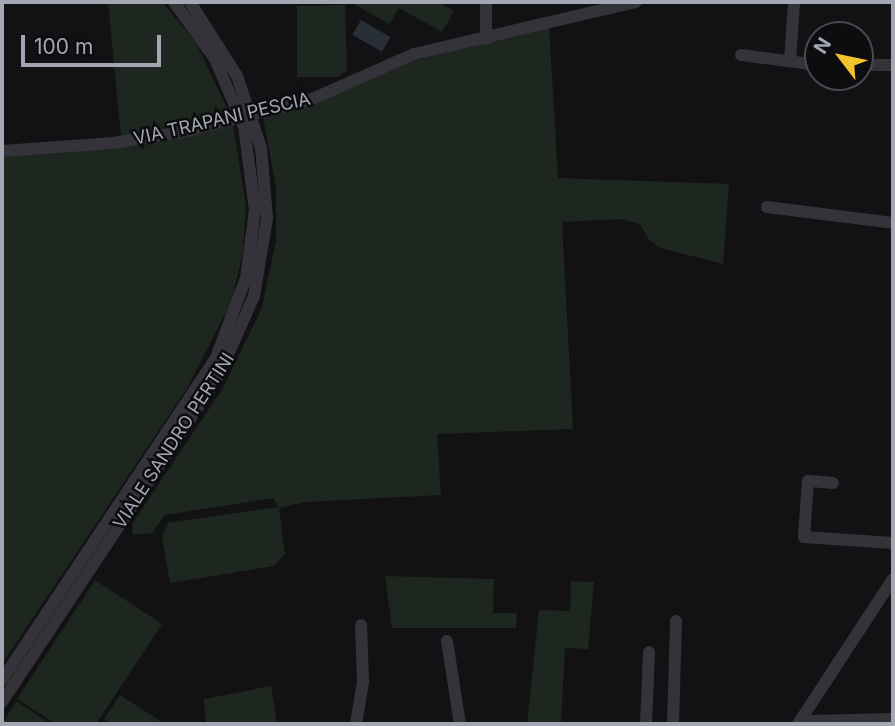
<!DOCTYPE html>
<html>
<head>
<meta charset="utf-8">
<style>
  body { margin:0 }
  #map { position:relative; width:895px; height:726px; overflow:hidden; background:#121214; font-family:Inter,sans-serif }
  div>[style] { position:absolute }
  .green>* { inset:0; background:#1e2620 }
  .water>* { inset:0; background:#282f37; transform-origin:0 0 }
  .minor>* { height:12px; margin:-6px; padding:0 6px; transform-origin:6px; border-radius:6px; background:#333339 }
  span { translate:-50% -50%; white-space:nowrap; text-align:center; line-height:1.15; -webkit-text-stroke:5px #0d0d0f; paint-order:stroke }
  .street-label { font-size:18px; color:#a3a7b4 }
  .frame { position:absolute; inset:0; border:4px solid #a3a7b4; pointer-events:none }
  .north { position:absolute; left:804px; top:21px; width:70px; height:70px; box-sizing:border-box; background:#0d0d0f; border:2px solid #494b51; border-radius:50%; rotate:302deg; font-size:19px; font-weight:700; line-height:28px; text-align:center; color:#a3a7b4 }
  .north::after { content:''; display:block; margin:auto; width:24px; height:32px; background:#f2c22c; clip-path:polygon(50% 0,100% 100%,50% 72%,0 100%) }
  .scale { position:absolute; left:21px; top:35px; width:140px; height:32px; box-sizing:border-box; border:4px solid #a3a7b4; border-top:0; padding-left:9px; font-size:21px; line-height:24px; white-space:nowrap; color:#a3a7b4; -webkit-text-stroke:5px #0d0d0f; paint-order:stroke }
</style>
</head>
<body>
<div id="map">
  <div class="green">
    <div style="clip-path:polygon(108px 2px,162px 2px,196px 43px,230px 114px,121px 136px)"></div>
    <div style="clip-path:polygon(350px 2px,438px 2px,454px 11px,442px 32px,399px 8px,389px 24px)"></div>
    <div style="clip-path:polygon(345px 5px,347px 71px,338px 77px,297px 77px,297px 6px)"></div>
    <div style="clip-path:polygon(549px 25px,558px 178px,729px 184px,723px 264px,661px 248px,649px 240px,640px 224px,620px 219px,562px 222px,573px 429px,437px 434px,441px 495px,305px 502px,279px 508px,285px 554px,274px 566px,170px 583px,162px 536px,168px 523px,278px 507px,274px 498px,165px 515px,152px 533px,133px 535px,132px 524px,223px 388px,262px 308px,276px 241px,276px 188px,263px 117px,398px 65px)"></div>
    <div style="clip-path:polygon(233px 125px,246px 206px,243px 252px,231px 303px,187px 388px,2px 664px,2px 156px)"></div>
    <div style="clip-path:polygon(385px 576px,494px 579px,493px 613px,517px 613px,516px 628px,392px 628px)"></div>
    <div style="clip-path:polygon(95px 580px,162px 624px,96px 724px,56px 724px,17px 699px)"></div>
    <div style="clip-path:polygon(571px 581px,594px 582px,588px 649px,565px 648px,561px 724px,527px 724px,539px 610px,570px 611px)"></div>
    <div style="clip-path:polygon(271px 686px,277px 724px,206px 724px,204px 699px)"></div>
    <div style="clip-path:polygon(120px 695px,165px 724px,112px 724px,104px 719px)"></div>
    <div style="clip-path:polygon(16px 701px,51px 724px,2px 724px)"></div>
  </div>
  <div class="water">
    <div style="left:361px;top:20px;width:34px;height:17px;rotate:30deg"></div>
  </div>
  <div class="minor">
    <div style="left:486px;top:2px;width:37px;rotate:90deg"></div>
    <div style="left:741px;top:55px;width:78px;rotate:7.4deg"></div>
    <div style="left:790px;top:61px;width:59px;rotate:-86.1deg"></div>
    <div style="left:860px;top:65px;width:33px"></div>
    <div style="left:2px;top:151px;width:111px;rotate:-4.1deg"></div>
    <div style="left:113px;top:143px;width:79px;rotate:-9.5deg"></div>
    <div style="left:191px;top:130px;width:123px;rotate:-14.1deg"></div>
    <div style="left:310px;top:100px;width:114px;rotate:-23.9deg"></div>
    <div style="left:414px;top:54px;width:228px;rotate:-13.2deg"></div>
    <div style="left:767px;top:207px;width:127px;rotate:7.2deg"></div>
    <div style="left:833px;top:483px;width:25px;rotate:-175deg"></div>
    <div style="left:808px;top:481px;width:56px;rotate:94.1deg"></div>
    <div style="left:804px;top:537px;width:89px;rotate:3.9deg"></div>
    <div style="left:447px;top:641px;width:84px;rotate:81.1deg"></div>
    <div style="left:2px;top:680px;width:384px;rotate:-56.4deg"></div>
    <div style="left:215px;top:360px;width:88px;rotate:-69.3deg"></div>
    <div style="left:246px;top:278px;width:69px;rotate:-82.5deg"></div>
    <div style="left:255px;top:210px;width:84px;rotate:-97.5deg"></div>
    <div style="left:244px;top:127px;width:74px;rotate:-113.1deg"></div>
    <div style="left:215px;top:59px;width:70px;rotate:-125.7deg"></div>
    <div style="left:2px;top:702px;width:388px;rotate:-56.4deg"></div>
    <div style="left:217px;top:379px;width:91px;rotate:-66deg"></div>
    <div style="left:254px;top:296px;width:79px;rotate:-80.5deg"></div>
    <div style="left:267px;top:218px;width:70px;rotate:-94.9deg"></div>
    <div style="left:261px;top:148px;width:76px;rotate:-108.4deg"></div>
    <div style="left:237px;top:76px;width:88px;rotate:-122.4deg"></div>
    <div style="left:803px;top:717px;width:8px;rotate:30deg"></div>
    <div style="left:810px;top:721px;width:83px;rotate:-1.4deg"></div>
    <div style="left:356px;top:724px;width:43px;rotate:-80.5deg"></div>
    <div style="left:363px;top:682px;width:57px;rotate:-92deg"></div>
    <div style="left:646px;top:724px;width:72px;rotate:-87.6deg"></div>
    <div style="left:673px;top:724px;width:103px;rotate:-88.3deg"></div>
    <div style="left:798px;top:724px;width:173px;rotate:-56.8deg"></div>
  </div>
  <div class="street-label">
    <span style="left:222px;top:119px;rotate:-13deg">VIA TRAPANI PESCIA</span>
    <span style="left:174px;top:441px;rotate:-57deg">VIALE SANDRO PERTINI</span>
  </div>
  <div class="frame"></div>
  <div class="north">N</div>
  <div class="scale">100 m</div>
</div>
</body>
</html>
